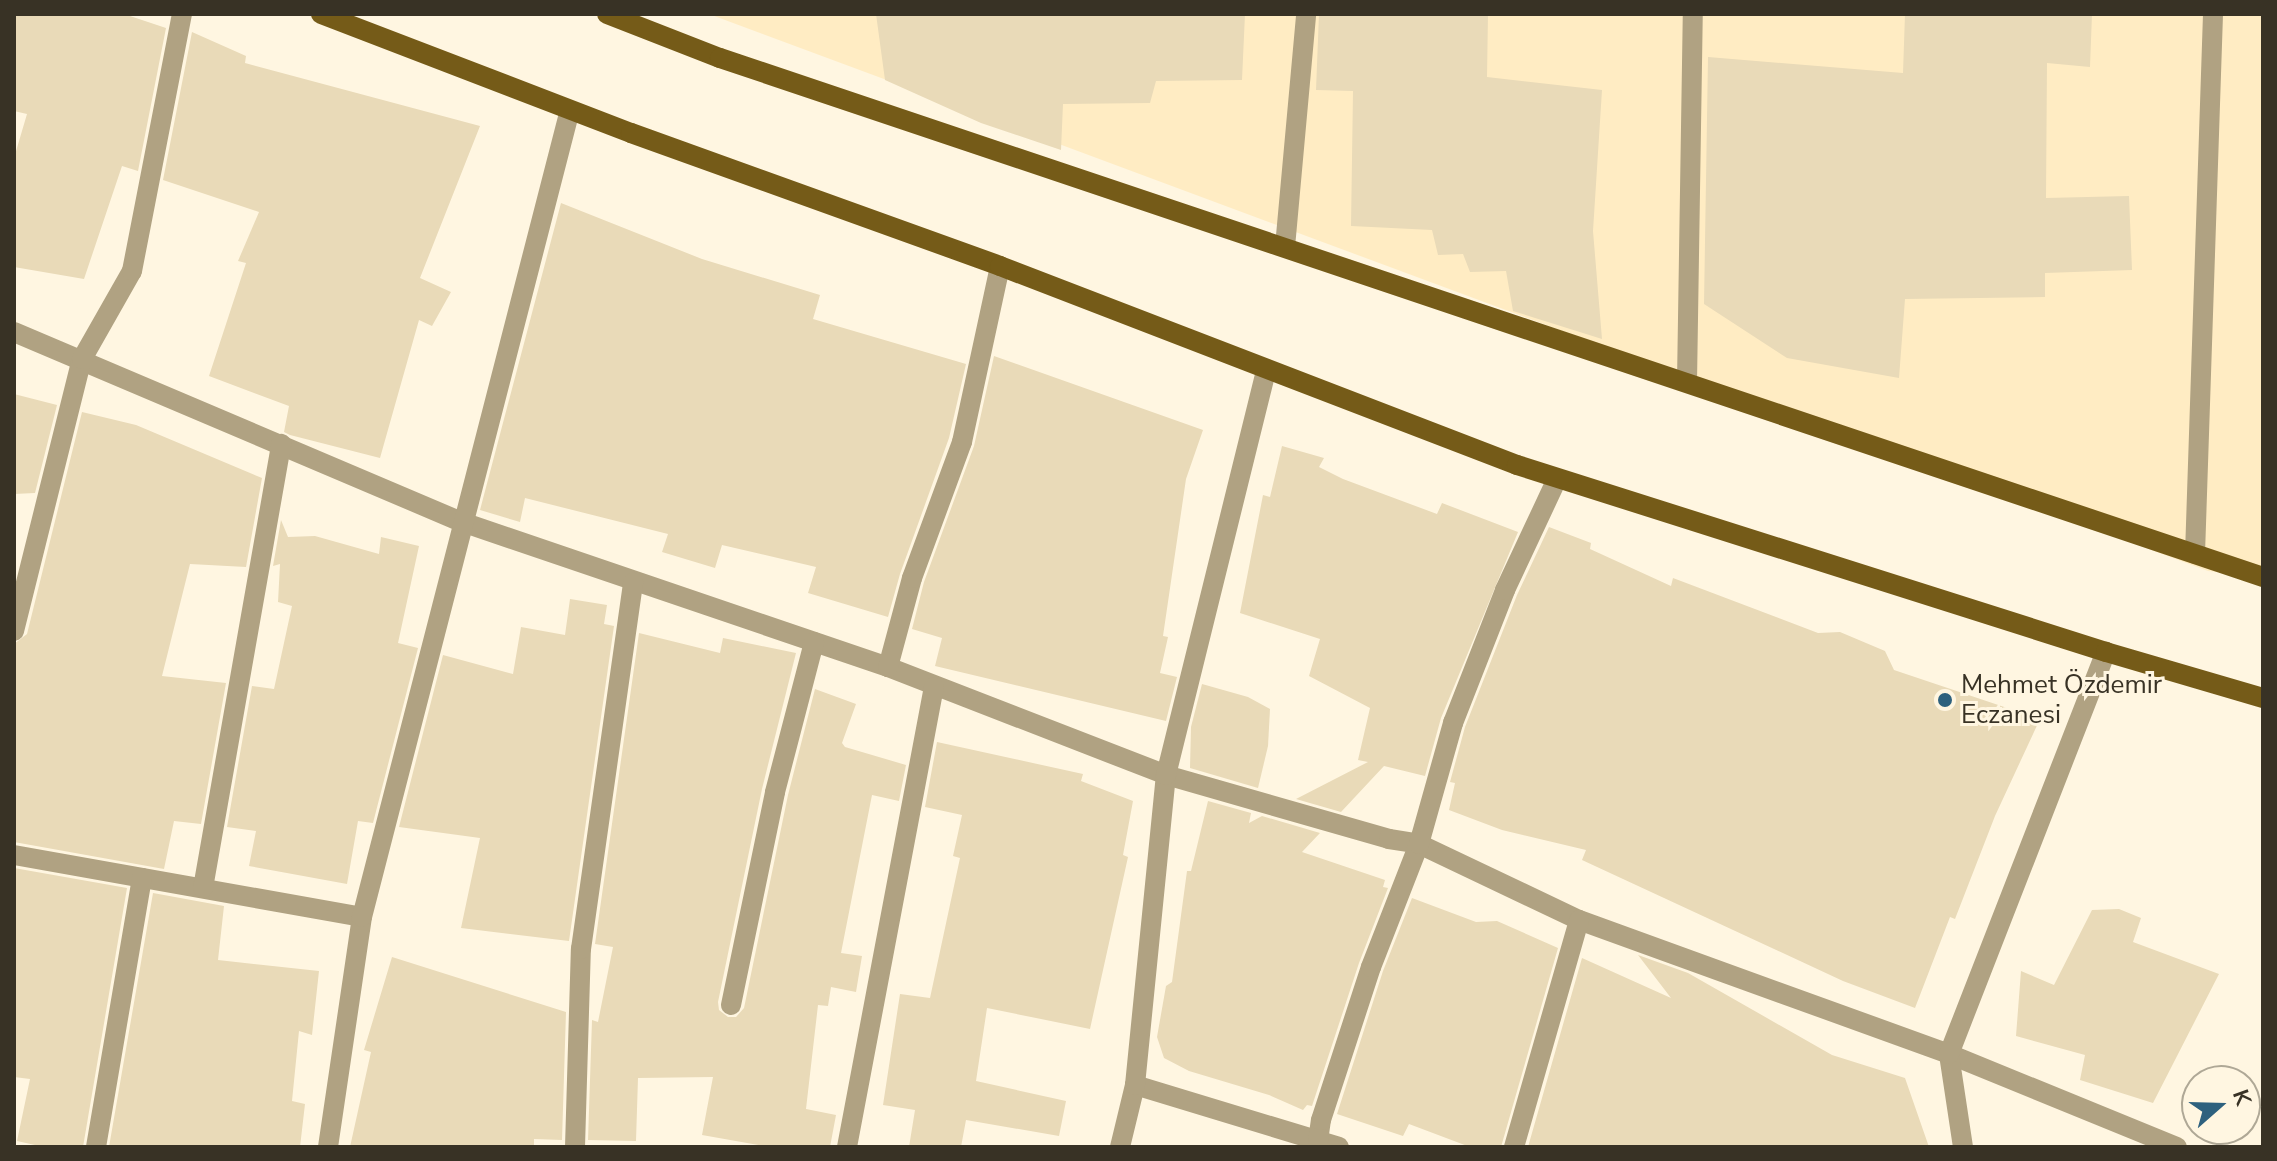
<!DOCTYPE html>
<html>
<head>
<meta charset="utf-8">
<style>
  body { margin:0 }
  #map { position:relative; width:2277px; height:1161px; overflow:hidden; background:#fff6e1; font-family:"Nunito Sans",sans-serif }
  div>[style] { position:absolute }
  .built>* { inset:0; background:#ffecc3 }
  .building>* { inset:0; background:#e9dab8 }
  .minor>* { height:20px; margin:-10px; padding:0 10px; transform-origin:10px; border-radius:10px; background:#b0a282 }
  .major>* { height:20px; margin:-10px; padding:0 10px; transform-origin:10px; border-radius:10px; background:#755b18 }
  .dots>* { width:22px; height:22px; translate:-50% -50%; box-sizing:border-box; border:4px solid #fff6e1; border-radius:50% }
  span { translate:-50% -50%; white-space:nowrap; text-align:center; line-height:1.15; -webkit-text-stroke:6px #fff6e1; paint-order:stroke }
  .poi-label { font-size:26px; color:#383225 }
  .left { translate:0 -50%; text-align:left }
  .frame { position:absolute; inset:0; border:16px solid #383225; pointer-events:none }
  .north { position:absolute; left:2181px; top:1065px; width:80px; height:80px; box-sizing:border-box; background:#fff6e1; border:2px solid #afa896; border-radius:50%; rotate:70deg; font-size:22px; font-weight:700; line-height:32px; text-align:center; color:#383225 }
  .north::after { content:''; display:block; margin:auto; width:28px; height:36px; background:#2e617e; clip-path:polygon(50% 0,100% 100%,50% 72%,0 100%) }
</style>
</head>
<body>
<div id="map">
  <div class="built">
    <div style="clip-path:polygon(709px 14px,2263px 14px,2263px 577px,2208px 571px)"></div>
  </div>
  <div class="building">
    <div style="clip-path:polygon(14px 14px,124px 14px,166px 28px,138px 171px,122px 166px,84px 279px,14px 267px,14px 158px,27px 114px,14px 111px)"></div>
    <div style="clip-path:polygon(876px 14px,1245px 14px,1242px 80px,1156px 81px,1150px 103px,1063px 104px,1061px 150px,981px 123px,885px 80px)"></div>
    <div style="clip-path:polygon(1319px 14px,1488px 14px,1487px 77px,1602px 90px,1593px 231px,1602px 339px,1513px 311px,1506px 271px,1470px 272px,1463px 254px,1438px 255px,1432px 230px,1351px 226px,1353px 91px,1316px 90px)"></div>
    <div style="clip-path:polygon(1905px 14px,2092px 14px,2090px 67px,2047px 63px,2046px 198px,2129px 196px,2132px 270px,2045px 273px,2045px 297px,1905px 299px,1899px 378px,1787px 358px,1704px 304px,1708px 57px,1903px 73px)"></div>
    <div style="clip-path:polygon(192px 32px,246px 56px,245px 63px,480px 126px,420px 278px,451px 292px,432px 326px,419px 320px,380px 458px,290px 435px,284px 432px,289px 406px,209px 376px,246px 263px,238px 261px,259px 212px,163px 180px)"></div>
    <div style="clip-path:polygon(561px 203px,702px 259px,820px 295px,813px 319px,966px 364px,949px 438px,900px 574px,888px 617px,808px 593px,816px 567px,722px 545px,715px 568px,662px 552px,668px 534px,525px 498px,520px 522px,480px 510px)"></div>
    <div style="clip-path:polygon(994px 356px,1203px 430px,1186px 479px,1163px 636px,1168px 637px,1160px 673px,1177px 677px,1166px 721px,935px 666px,942px 638px,912px 629px,924px 582px,974px 446px)"></div>
    <div style="clip-path:polygon(14px 394px,57px 405px,35px 493px,14px 494px)"></div>
    <div style="clip-path:polygon(82px 412px,136px 425px,262px 478px,246px 567px,190px 564px,162px 676px,226px 683px,201px 824px,174px 821px,164px 869px,14px 842px,14px 644px,27px 634px)"></div>
    <div style="clip-path:polygon(1282px 446px,1324px 458px,1319px 467px,1343px 479px,1437px 514px,1442px 503px,1518px 532px,1441px 718px,1425px 776px,1384px 766px,1341px 812px,1296px 799px,1368px 762px,1358px 760px,1370px 708px,1309px 676px,1320px 639px,1240px 613px,1263px 495px,1270px 497px)"></div>
    <div style="clip-path:polygon(281px 520px,288px 537px,315px 536px,379px 554px,381px 537px,419px 546px,398px 643px,418px 648px,373px 823px,358px 821px,347px 884px,249px 866px,256px 831px,227px 827px,252px 686px,274px 689px,292px 606px,278px 602px,280px 564px,273px 566px)"></div>
    <div style="clip-path:polygon(1549px 527px,1591px 543px,1590px 549px,1671px 586px,1673px 578px,1818px 633px,1840px 632px,1885px 651px,1894px 670px,2040px 719px,1995px 816px,1955px 919px,1950px 917px,1915px 1008px,1843px 981px,1582px 860px,1586px 850px,1502px 830px,1449px 810px,1455px 783px,1450px 782px,1465px 727px,1517px 595px)"></div>
    <div style="clip-path:polygon(570px 599px,607px 605px,604px 624px,614px 626px,569px 941px,461px 928px,480px 838px,399px 827px,443px 655px,513px 674px,521px 627px,565px 635px)"></div>
    <div style="clip-path:polygon(639px 633px,720px 653px,723px 638px,796px 653px,762px 789px,718px 1002px,719px 1010px,728px 1017px,736px 1017px,744px 1008px,788px 795px,815px 689px,856px 704px,842px 743px,845px 747px,906px 765px,899px 801px,872px 795px,841px 953px,862px 956px,856px 992px,831px 987px,828px 1006px,818px 1005px,806px 1109px,836px 1115px,830px 1147px,769px 1147px,702px 1135px,713px 1077px,638px 1078px,636px 1141px,588px 1140px,592px 1020px,598px 1022px,613px 947px,595px 944px)"></div>
    <div style="clip-path:polygon(1202px 684px,1248px 697px,1270px 709px,1268px 746px,1258px 788px,1190px 768px,1191px 727px)"></div>
    <div style="clip-path:polygon(937px 742px,1083px 774px,1081px 781px,1133px 801px,1123px 855px,1128px 857px,1090px 1029px,987px 1008px,976px 1081px,1066px 1101px,1059px 1136px,966px 1120px,961px 1147px,909px 1147px,915px 1110px,883px 1105px,900px 994px,930px 998px,960px 858px,953px 856px,962px 815px,925px 807px)"></div>
    <div style="clip-path:polygon(1208px 801px,1251px 813px,1249px 823px,1262px 816px,1320px 833px,1302px 852px,1385px 880px,1383px 887px,1388px 888px,1359px 963px,1312px 1106px,1307px 1105px,1303px 1110px,1269px 1095px,1189px 1071px,1164px 1058px,1157px 1037px,1166px 986px,1172px 982px,1187px 871px,1191px 871px)"></div>
    <div style="clip-path:polygon(14px 868px,127px 888px,83px 1147px,44px 1147px,17px 1141px,30px 1079px,14px 1077px)"></div>
    <div style="clip-path:polygon(153px 893px,224px 906px,218px 960px,319px 971px,312px 1035px,299px 1031px,292px 1101px,305px 1104px,300px 1147px,109px 1147px)"></div>
    <div style="clip-path:polygon(1412px 898px,1476px 922px,1497px 921px,1558px 948px,1501px 1147px,1470px 1147px,1409px 1124px,1403px 1136px,1337px 1114px,1383px 971px)"></div>
    <div style="clip-path:polygon(2119px 909px,2141px 918px,2133px 942px,2219px 974px,2153px 1103px,2080px 1080px,2085px 1055px,2016px 1036px,2021px 971px,2054px 985px,2092px 910px)"></div>
    <div style="clip-path:polygon(1638px 955px,1688px 973px,1832px 1055px,1905px 1078px,1929px 1147px,1528px 1147px,1582px 958px,1671px 998px)"></div>
    <div style="clip-path:polygon(392px 957px,566px 1012px,562px 1140px,534px 1139px,534px 1147px,350px 1147px,371px 1052px,364px 1050px)"></div>
  </div>
  <div class="minor">
    <div style="left:1285px;top:247px;width:234px;rotate:-84.8deg"></div>
    <div style="left:14px;top:332px;width:490px;rotate:23deg"></div>
    <div style="left:465px;top:523px;width:447px;rotate:18.8deg"></div>
    <div style="left:888px;top:667px;width:298px;rotate:21.2deg"></div>
    <div style="left:1166px;top:775px;width:232px;rotate:16deg"></div>
    <div style="left:1389px;top:839px;width:30px;rotate:9deg"></div>
    <div style="left:1419px;top:844px;width:177px;rotate:25.4deg"></div>
    <div style="left:1579px;top:920px;width:394px;rotate:19.9deg"></div>
    <div style="left:1949px;top:1054px;width:246px;rotate:22.2deg"></div>
    <div style="left:1687px;top:382px;width:368px;rotate:-89.1deg"></div>
    <div style="left:2195px;top:554px;width:540px;rotate:-88.09deg"></div>
    <div style="left:14px;top:631px;width:280px;rotate:-76deg"></div>
    <div style="left:82px;top:359px;width:101px;rotate:-60.4deg"></div>
    <div style="left:132px;top:271px;width:262px;rotate:-79deg"></div>
    <div style="left:888px;top:667px;width:92px;rotate:-74.9deg"></div>
    <div style="left:912px;top:578px;width:145px;rotate:-69.8deg"></div>
    <div style="left:962px;top:442px;width:180px;rotate:-77.8deg"></div>
    <div style="left:14px;top:855px;width:353px;rotate:10.1deg"></div>
    <div style="left:203px;top:888px;width:451px;rotate:-80deg"></div>
    <div style="left:731px;top:1005px;width:217px;rotate:-78.3deg"></div>
    <div style="left:775px;top:792px;width:155px;rotate:-75.4deg"></div>
    <div style="left:1135px;top:1085px;width:213px;rotate:16.9deg"></div>
    <div style="left:1318px;top:1141px;width:21px;rotate:-82deg"></div>
    <div style="left:1321px;top:1120px;width:161px;rotate:-71.9deg"></div>
    <div style="left:1371px;top:967px;width:132px;rotate:-68.7deg"></div>
    <div style="left:1419px;top:844px;width:126px;rotate:-74.3deg"></div>
    <div style="left:1453px;top:723px;width:143px;rotate:-68.6deg"></div>
    <div style="left:1505px;top:590px;width:123px;rotate:-64.9deg"></div>
    <div style="left:96px;top:1147px;width:273px;rotate:-80.3deg"></div>
    <div style="left:328px;top:1147px;width:232px;rotate:-81.6deg"></div>
    <div style="left:362px;top:917px;width:833px;rotate:-75.55deg"></div>
    <div style="left:575px;top:1147px;width:198px;rotate:-88.3deg"></div>
    <div style="left:581px;top:949px;width:370px;rotate:-81.9deg"></div>
    <div style="left:847px;top:1147px;width:468px;rotate:-79.3deg"></div>
    <div style="left:1120px;top:1147px;width:64px;rotate:-76.4deg"></div>
    <div style="left:1135px;top:1085px;width:312px;rotate:-84.3deg"></div>
    <div style="left:1166px;top:775px;width:416px;rotate:-76.1deg"></div>
    <div style="left:1514px;top:1147px;width:236px;rotate:-74deg"></div>
    <div style="left:1963px;top:1147px;width:94px;rotate:-98.6deg"></div>
    <div style="left:1949px;top:1054px;width:432px;rotate:-68.7deg"></div>
  </div>
  <div class="major">
    <div style="left:321px;top:14px;width:332px;rotate:21deg"></div>
    <div style="left:631px;top:133px;width:392px;rotate:19.8deg"></div>
    <div style="left:1000px;top:266px;width:554px;rotate:21.05deg"></div>
    <div style="left:1517px;top:465px;width:618px;rotate:17.61deg"></div>
    <div style="left:2106px;top:652px;width:164px;rotate:16.3deg"></div>
    <div style="left:607px;top:14px;width:121px;rotate:21.3deg"></div>
    <div style="left:720px;top:58px;width:1628px;rotate:18.59deg"></div>
  </div>
  <div class="dots">
    <div style="left:1945px;top:700px;background:#2e617e"></div>
  </div>
  <div class="poi-label">
    <span class="left" style="left:1961px;top:700px">Mehmet Özdemir<br>Eczanesi</span>
  </div>
  <div class="frame"></div>
  <div class="north">K</div>
</div>
</body>
</html>
